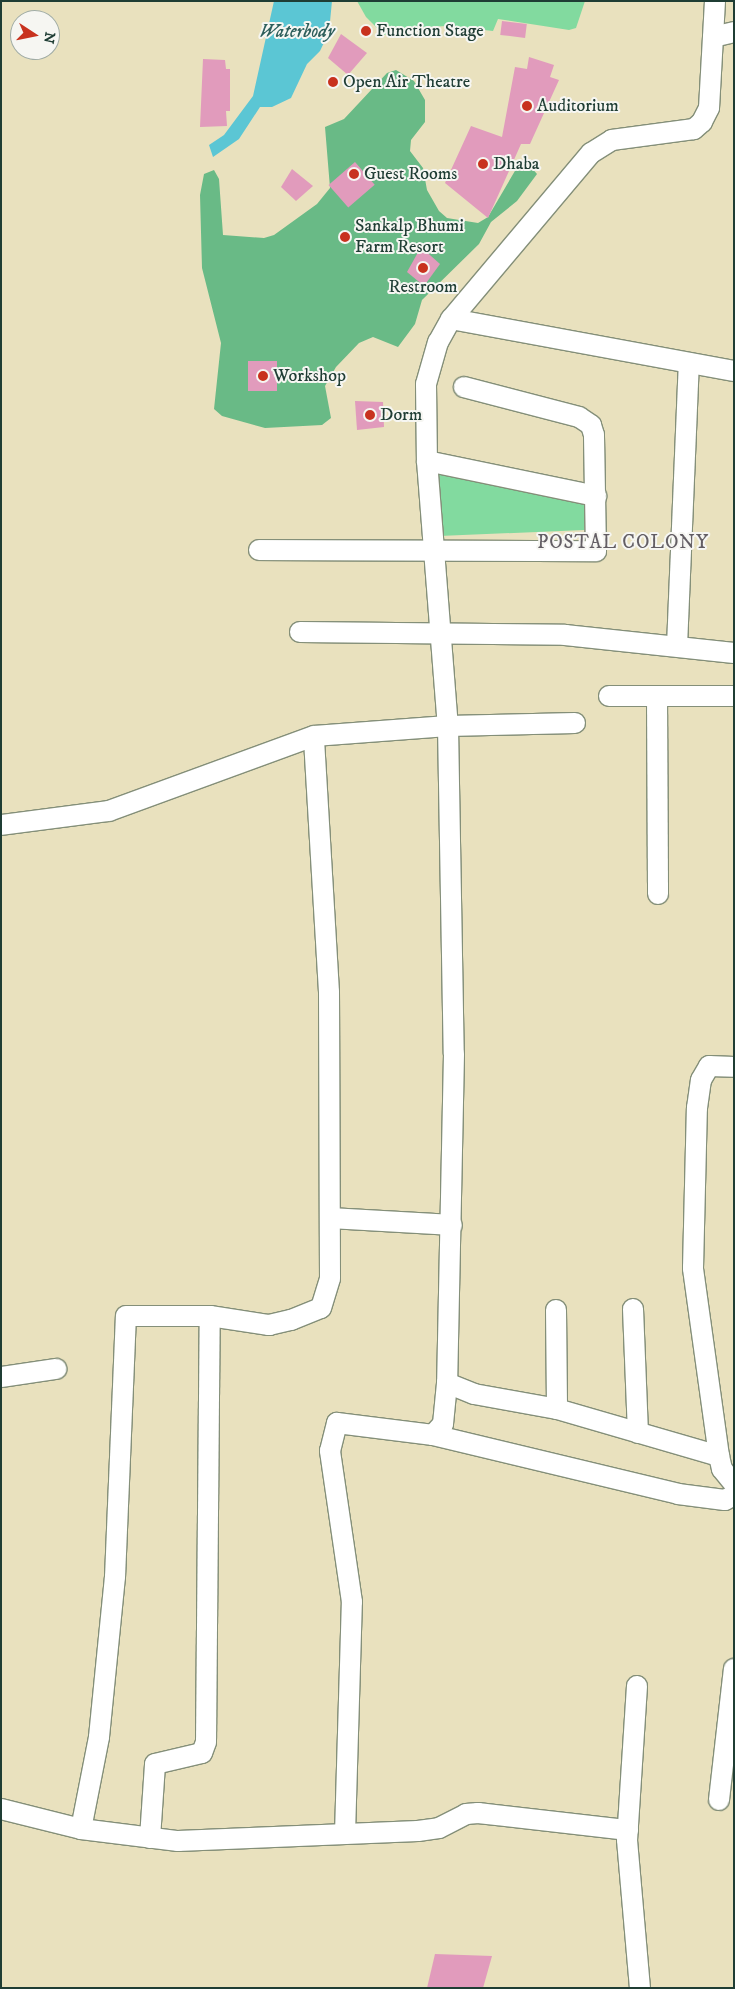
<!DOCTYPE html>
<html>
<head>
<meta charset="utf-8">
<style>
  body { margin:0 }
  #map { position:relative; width:735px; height:1989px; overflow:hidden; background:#e9e1be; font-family:"IM FELL DW Pica",serif }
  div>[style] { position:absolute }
  .green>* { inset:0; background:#82da9f }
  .forest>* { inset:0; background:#69ba86 }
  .water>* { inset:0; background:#5bc6d4 }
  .building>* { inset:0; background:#e19bbc; transform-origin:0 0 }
  .roads { filter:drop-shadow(1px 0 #848f79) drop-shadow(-1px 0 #848f79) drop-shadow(0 1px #848f79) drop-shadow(0 -1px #848f79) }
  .minor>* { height:20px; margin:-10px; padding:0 10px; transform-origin:10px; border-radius:10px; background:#fff }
  .dots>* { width:14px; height:14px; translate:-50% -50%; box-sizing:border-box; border:2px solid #f6f6f2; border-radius:50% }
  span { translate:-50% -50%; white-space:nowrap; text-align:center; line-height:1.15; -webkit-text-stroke:4px #f6f6f2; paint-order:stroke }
  .poi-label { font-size:18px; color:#1f3d34 }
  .left { translate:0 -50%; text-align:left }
  .water-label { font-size:19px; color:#2e5f5c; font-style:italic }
  .neighbourhood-label { font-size:19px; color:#635e64; letter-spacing:1px }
  .frame { position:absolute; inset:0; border:2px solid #1f3d34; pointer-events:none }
  .north { position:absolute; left:10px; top:10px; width:50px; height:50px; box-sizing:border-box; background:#f6f6f2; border:1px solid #a0aca6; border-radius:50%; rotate:101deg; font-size:14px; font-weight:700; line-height:20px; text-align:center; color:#1f3d34 }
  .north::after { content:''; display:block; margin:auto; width:18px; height:22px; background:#c8321e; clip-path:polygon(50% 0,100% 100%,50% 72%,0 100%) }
</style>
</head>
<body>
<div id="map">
  <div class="green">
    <div style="clip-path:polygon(357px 1px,585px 1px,576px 28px,569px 30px,498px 19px,493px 31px,446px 26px,412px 28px,384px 35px,366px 17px)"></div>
    <div style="clip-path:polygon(436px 469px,585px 501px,584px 530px,439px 536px)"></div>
  </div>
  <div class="forest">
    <div style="clip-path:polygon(396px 70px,414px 81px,425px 100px,425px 122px,411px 140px,410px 151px,423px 168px,427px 190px,439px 211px,447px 218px,478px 223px,488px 217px,519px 164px,530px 166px,537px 174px,517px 201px,491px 222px,479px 244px,422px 300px,415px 324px,398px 347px,373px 337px,359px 343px,336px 367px,325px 386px,331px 418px,322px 425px,265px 428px,222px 416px,214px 409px,221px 343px,202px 268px,200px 195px,204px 174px,214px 170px,219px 179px,223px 235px,264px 238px,274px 235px,317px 204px,330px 188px,325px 127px,344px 119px,387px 73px)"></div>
  </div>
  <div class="water">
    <div style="clip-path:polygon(274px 1px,332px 1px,329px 32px,320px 51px,307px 64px,291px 98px,272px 107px,260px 107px,239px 139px,213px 157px,209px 145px,224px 135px,253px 96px)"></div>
  </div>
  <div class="building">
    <div style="left:502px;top:21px;width:25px;height:14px;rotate:7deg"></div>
    <div style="clip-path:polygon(341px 34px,367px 53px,348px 75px,328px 58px)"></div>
    <div style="clip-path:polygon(529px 57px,554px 65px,550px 77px,559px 80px,530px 144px,521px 144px,488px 218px,445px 183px,471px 126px,502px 137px,515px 67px,527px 69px)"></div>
    <div style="clip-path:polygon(203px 59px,225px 60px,226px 69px,230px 69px,230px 111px,226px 111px,227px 126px,200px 127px)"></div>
    <div style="left:355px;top:162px;width:30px;height:35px;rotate:49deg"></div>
    <div style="clip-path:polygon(292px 169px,313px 186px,296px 201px,281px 187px)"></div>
    <div style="clip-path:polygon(421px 247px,440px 264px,424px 286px,407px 272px)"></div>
    <div style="left:248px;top:361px;width:29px;height:30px"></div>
    <div style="clip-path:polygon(355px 401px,383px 402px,384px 427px,357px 430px)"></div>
    <div style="clip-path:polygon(435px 1954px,492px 1956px,483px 1988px,427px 1988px)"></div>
  </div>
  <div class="roads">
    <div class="minor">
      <div style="left:715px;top:1px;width:107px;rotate:93.2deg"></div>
      <div style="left:709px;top:108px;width:16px;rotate:117deg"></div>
      <div style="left:702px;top:122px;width:11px;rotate:139deg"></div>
      <div style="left:694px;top:129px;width:83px;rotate:172.4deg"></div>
      <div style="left:612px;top:140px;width:25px;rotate:148deg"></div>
      <div style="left:591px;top:153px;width:217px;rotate:130.1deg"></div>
      <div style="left:451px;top:319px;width:26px;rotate:119deg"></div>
      <div style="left:438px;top:342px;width:44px;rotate:105.9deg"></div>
      <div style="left:426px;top:384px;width:77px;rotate:89.3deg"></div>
      <div style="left:427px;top:461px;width:266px;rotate:85.5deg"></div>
      <div style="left:448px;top:726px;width:328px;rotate:89deg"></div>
      <div style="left:454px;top:1054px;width:329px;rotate:91.2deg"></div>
      <div style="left:447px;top:1383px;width:29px;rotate:22deg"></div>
      <div style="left:474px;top:1394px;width:84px;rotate:10.2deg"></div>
      <div style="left:557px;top:1409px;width:169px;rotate:16.2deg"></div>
      <div style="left:719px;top:1456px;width:13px;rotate:77deg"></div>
      <div style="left:722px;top:1469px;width:19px;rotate:51deg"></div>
      <div style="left:713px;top:37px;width:22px;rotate:-13deg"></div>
      <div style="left:451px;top:319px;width:288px;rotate:10.4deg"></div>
      <div style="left:427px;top:461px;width:173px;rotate:11.7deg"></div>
      <div style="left:259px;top:550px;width:337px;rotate:0.2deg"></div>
      <div style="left:596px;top:551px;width:116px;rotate:-91deg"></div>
      <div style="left:594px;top:435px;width:10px;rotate:-107deg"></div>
      <div style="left:591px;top:425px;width:14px;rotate:-146deg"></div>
      <div style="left:579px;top:417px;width:119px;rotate:-165.4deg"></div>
      <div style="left:300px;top:632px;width:265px;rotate:0.6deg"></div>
      <div style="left:565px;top:635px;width:170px;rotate:6.1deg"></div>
      <div style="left:677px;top:646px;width:283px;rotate:-87.6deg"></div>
      <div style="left:609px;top:696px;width:125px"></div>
      <div style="left:657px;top:696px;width:198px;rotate:89.7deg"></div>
      <div style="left:1px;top:825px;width:109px;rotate:-7.4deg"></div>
      <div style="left:109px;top:811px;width:218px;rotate:-20.1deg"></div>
      <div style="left:314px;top:736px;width:134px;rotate:-4.3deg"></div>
      <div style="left:448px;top:726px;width:127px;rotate:-1.4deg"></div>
      <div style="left:331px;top:1218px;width:121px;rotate:3.3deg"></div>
      <div style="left:633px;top:1309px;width:124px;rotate:87.7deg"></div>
      <div style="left:556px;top:1310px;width:99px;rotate:89.4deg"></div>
      <div style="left:1px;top:1377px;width:56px;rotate:-8.3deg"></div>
      <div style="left:433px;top:1435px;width:252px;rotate:13.5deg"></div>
      <div style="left:678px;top:1494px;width:47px;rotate:7.3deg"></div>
      <div style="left:725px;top:1500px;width:10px;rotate:-29deg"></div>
      <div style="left:719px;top:1456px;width:190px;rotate:-97.9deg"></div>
      <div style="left:693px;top:1268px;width:160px;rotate:-88.6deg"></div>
      <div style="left:697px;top:1108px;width:28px;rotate:-82deg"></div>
      <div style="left:701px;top:1080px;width:16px;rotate:-60deg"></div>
      <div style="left:709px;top:1066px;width:25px;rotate:2deg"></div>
      <div style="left:637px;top:1686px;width:154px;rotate:93.7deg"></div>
      <div style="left:627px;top:1840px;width:149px;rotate:85deg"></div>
      <div style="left:719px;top:1800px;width:132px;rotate:-83.5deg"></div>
      <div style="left:1px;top:1809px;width:82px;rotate:14deg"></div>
      <div style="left:81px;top:1829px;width:98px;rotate:7.1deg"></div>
      <div style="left:178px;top:1841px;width:240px;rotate:-2.4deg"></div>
      <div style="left:418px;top:1831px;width:21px;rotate:-8deg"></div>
      <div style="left:439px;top:1828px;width:30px;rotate:-27deg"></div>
      <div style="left:466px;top:1814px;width:12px;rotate:-5deg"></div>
      <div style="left:478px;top:1813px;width:151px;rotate:6.5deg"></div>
      <div style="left:81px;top:1829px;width:94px;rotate:-78.9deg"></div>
      <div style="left:99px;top:1737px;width:161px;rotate:-84.3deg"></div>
      <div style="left:115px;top:1577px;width:261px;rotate:-87.6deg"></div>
      <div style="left:126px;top:1316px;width:84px"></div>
      <div style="left:345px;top:1834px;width:232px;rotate:-88.3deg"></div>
      <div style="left:352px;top:1602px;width:153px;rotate:-98.3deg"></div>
      <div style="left:330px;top:1451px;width:29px;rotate:-76deg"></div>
      <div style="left:337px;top:1423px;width:97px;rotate:7.1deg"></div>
      <div style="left:433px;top:1435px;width:15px;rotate:-48deg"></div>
      <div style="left:443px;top:1424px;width:41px;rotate:-84.4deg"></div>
      <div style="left:150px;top:1838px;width:74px;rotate:-86.1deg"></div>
      <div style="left:155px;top:1764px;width:48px;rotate:-13.2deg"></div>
      <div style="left:202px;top:1753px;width:12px;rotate:-70deg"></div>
      <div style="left:206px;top:1742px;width:426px;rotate:-89.5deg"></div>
      <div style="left:210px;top:1316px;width:60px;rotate:8.7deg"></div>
      <div style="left:269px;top:1325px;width:23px;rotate:-13deg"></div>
      <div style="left:291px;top:1320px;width:32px;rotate:-22deg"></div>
      <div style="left:321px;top:1308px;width:31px;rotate:-73deg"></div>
      <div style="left:330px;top:1278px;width:286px;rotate:-90.2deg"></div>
      <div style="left:329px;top:992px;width:256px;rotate:-93.4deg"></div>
    </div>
  </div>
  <div class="dots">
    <div style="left:366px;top:31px;background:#c8321e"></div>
    <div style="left:333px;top:82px;background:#c8321e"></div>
    <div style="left:527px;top:106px;background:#c8321e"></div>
    <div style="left:483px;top:164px;background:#c8321e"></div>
    <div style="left:354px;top:174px;background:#c8321e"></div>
    <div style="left:345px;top:237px;background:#c8321e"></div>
    <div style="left:423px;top:268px;background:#c8321e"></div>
    <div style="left:263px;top:376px;background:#c8321e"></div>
    <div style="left:370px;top:415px;background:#c8321e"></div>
  </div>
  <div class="poi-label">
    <span class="left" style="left:376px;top:31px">Function Stage</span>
    <span class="left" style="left:343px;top:82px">Open Air Theatre</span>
    <span class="left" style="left:537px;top:106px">Auditorium</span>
    <span class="left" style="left:493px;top:164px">Dhaba</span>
    <span class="left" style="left:364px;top:174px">Guest Rooms</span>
    <span class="left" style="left:355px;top:237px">Sankalp Bhumi<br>Farm Resort</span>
    <span style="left:423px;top:287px">Restroom</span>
    <span class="left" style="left:273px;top:376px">Workshop</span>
    <span class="left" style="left:380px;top:415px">Dorm</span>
  </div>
  <div class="water-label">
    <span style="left:297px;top:32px">Waterbody</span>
  </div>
  <div class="neighbourhood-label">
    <span style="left:623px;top:543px">POSTAL COLONY</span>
  </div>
  <div class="frame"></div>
  <div class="north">N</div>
</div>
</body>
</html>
